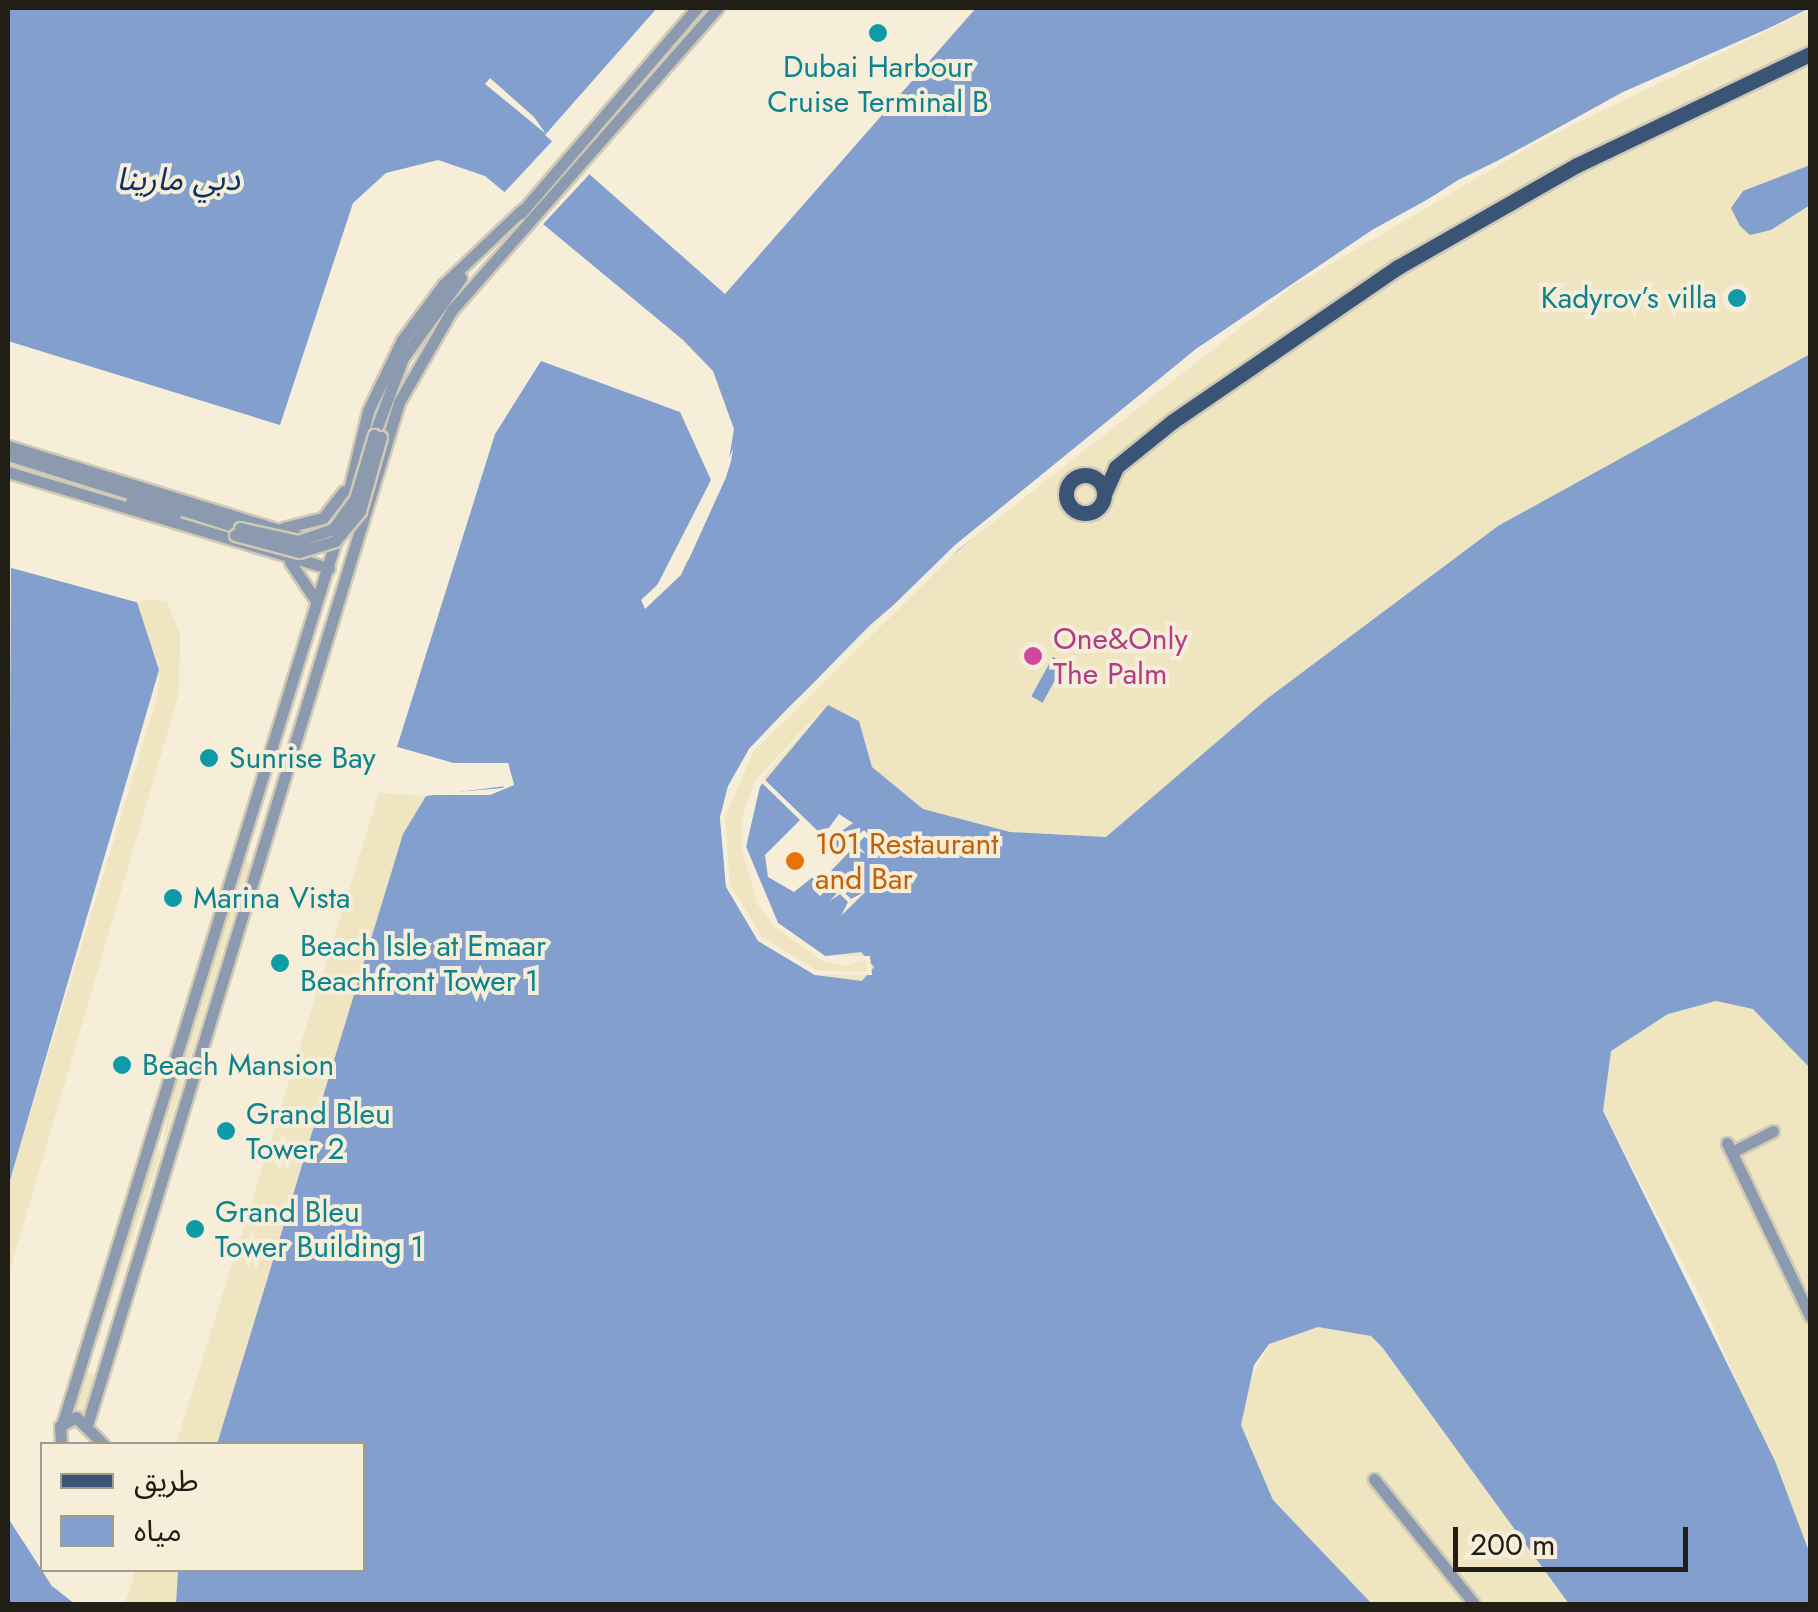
<!DOCTYPE html>
<html>
<head>
<meta charset="utf-8">
<style>
  body { margin:0 }
  #map { position:relative; width:1818px; height:1612px; overflow:hidden; background:#f6eed9; font-family:Jost,"Noto Sans Arabic",sans-serif }
  div>[style] { position:absolute }
  .sand>* { inset:0; background:#efe5c0 }
  .water>* { inset:0; background:#829fce; transform-origin:0 0 }
  .pier>* { inset:0; background:#f6eed9; transform-origin:0 0 }
  .roads { filter:drop-shadow(2px 0 #d0c9b6) drop-shadow(-2px 0 #d0c9b6) drop-shadow(0 2px #d0c9b6) drop-shadow(0 -2px #d0c9b6) }
  .minor>* { height:11px; margin:-5.5px; padding:0 5.5px; transform-origin:5.5px; border-radius:5.5px; background:#8b9aae }
  .major>* { height:15px; margin:-7.5px; padding:0 7.5px; transform-origin:7.5px; border-radius:7.5px; background:#3a5476 }
  .major>.ring { margin:-7.5px; padding:0; box-sizing:content-box; background:none; border:15px solid #3a5476; border-radius:50% }
  .bridges { filter:drop-shadow(2px 0 #d0c9b6) drop-shadow(-2px 0 #d0c9b6) drop-shadow(0 2px #d0c9b6) drop-shadow(0 -2px #d0c9b6) }
  .minor-bridge>* { height:11px; margin:-5.5px; padding:0 5.5px; transform-origin:5.5px; border-radius:5.5px; background:#8b9aae }
  .dots>* { width:28px; height:28px; translate:-50% -50%; box-sizing:border-box; border:5px solid #f6eed9; border-radius:50% }
  span { translate:-50% -50%; white-space:nowrap; text-align:center; line-height:1.15; -webkit-text-stroke:8px #f6eed9; paint-order:stroke }
  .culture-label { font-size:30px; color:#0d838f }
  .right { translate:-100% -50%; text-align:right }
  .left { translate:0 -50%; text-align:left }
  .hotel-label { font-size:30px; color:#b23c85 }
  .food-label { font-size:30px; color:#c56008 }
  .water-label { font-size:32px; color:#0c3068; font-style:italic }
  .frame { position:absolute; inset:0; border:10px solid #211e16; pointer-events:none }
  .legend { position:absolute; left:40px; top:1442px; width:325px; height:130px; box-sizing:border-box; background:#f6eed9; border:2px solid #a19b8b; margin:0; padding:12px 18px; list-style:none; font-size:30px; color:#211e16 }
  .legend li { display:flex; align-items:center; gap:20px; height:50px }
  .legend b { width:50px; border:2px solid #a19b8b }
  .scale { position:absolute; left:1453px; top:1527px; width:235px; height:45px; box-sizing:border-box; border:5px solid #211e16; border-top:0; padding-left:12px; font-size:30px; line-height:35px; white-space:nowrap; color:#211e16; -webkit-text-stroke:8px #f6eed9; paint-order:stroke }
</style>
</head>
<body>
<div id="map">
  <div class="sand">
    <div style="clip-path:polygon(1810px 10px,1810px 354px,1498px 526px,1268px 698px,1106px 837px,1010px 832px,923px 809px,872px 767px,859px 721px,861px 952px,874px 967px,862px 981px,815px 975px,759px 941px,726px 887px,720px 817px,738px 766px,870px 625px,1105px 420px,1289px 283px,1537px 136px)"></div>
    <div style="clip-path:polygon(151px 599px,167px 602px,180px 634px,179px 693px,8px 1277px,8px 1187px,158px 695px,159px 669px,137px 602px)"></div>
    <div style="clip-path:polygon(379px 793px,426px 796px,403px 834px,217px 1444px,176px 1444px)"></div>
    <div style="clip-path:polygon(242px 854px,250px 864px,163px 1146px,173px 1075px)"></div>
    <div style="clip-path:polygon(1716px 1001px,1753px 1009px,1810px 1068px,1810px 1554px,1702px 1300px,1603px 1111px,1610px 1051px,1668px 1014px)"></div>
    <div style="clip-path:polygon(152px 1144px,161px 1153px,89px 1366px,87px 1363px)"></div>
    <div style="clip-path:polygon(1318px 1327px,1371px 1336px,1382px 1347px,1569px 1604px,1372px 1604px,1273px 1500px,1241px 1425px,1244px 1394px,1269px 1344px)"></div>
    <div style="clip-path:polygon(83px 1369px,95px 1375px,86px 1415px,67px 1415px)"></div>
    <div style="clip-path:polygon(136px 1570px,178px 1570px,176px 1604px,125px 1604px)"></div>
  </div>
  <div class="water">
    <div style="clip-path:polygon(8px 8px,657px 8px,545px 135px,725px 294px,976px 8px,1810px 8px,1458px 180px,1196px 349px,870px 625px,749px 749px,720px 817px,726px 887px,758px 941px,815px 975px,862px 981px,874px 967px,861px 952px,825px 956px,778px 923px,746px 847px,753px 795px,828px 705px,859px 721px,872px 767px,923px 809px,1010px 832px,1106px 837px,1268px 698px,1498px 526px,1810px 354px,1810px 1068px,1753px 1009px,1716px 1001px,1668px 1014px,1611px 1051px,1603px 1111px,1775px 1461px,1810px 1554px,1810px 1604px,1569px 1604px,1382px 1347px,1371px 1336px,1318px 1327px,1269px 1344px,1254px 1365px,1241px 1425px,1273px 1500px,1372px 1604px,176px 1604px,178px 1570px,362px 1570px,362px 1444px,217px 1444px,403px 834px,426px 796px,514px 785px,508px 763px,453px 763px,397px 747px,495px 434px,541px 361px,680px 412px,711px 480px,645px 609px,689px 559px,726px 477px,734px 429px,713px 371px,683px 340px,485px 176px,438px 160px,386px 173px,353px 203px,280px 425px,8px 341px)"></div>
    <div style="clip-path:polygon(1810px 165px,1810px 205px,1771px 230px,1750px 235px,1740px 226px,1731px 208px,1743px 191px)"></div>
    <div style="clip-path:polygon(11px 565px,137px 602px,159px 670px,8px 1187px)"></div>
    <div style="left:1053px;top:657px;width:13px;height:45px;rotate:29deg"></div>
    <div style="clip-path:polygon(8px 1518px,52px 1586px,75px 1604px,8px 1604px)"></div>
  </div>
  <div class="pier">
    <div style="clip-path:polygon(1810px 10px,1540px 141px,1292px 287px,959px 549px,753px 752px,725px 818px,730px 885px,762px 937px,816px 970px,867px 972px,866px 960px,846px 966px,823px 961px,775px 927px,758px 905px,741px 847px,742px 817px,756px 779px,831px 700px,763px 778px,823px 836px,839px 814px,853px 823px,830px 839px,839px 852px,864px 830px,876px 842px,864px 837px,857px 845px,866px 854px,853px 848px,827px 875px,842px 873px,834px 882px,841px 889px,850px 880px,843px 891px,851px 899px,866px 891px,841px 916px,848px 902px,840px 894px,830px 901px,838px 892px,831px 885px,820px 896px,813px 889px,826px 880px,819px 872px,794px 892px,768px 877px,765px 855px,800px 820px,761px 782px,746px 847px,778px 923px,825px 956px,870px 956px,872px 975px,815px 975px,759px 941px,726px 886px,720px 817px,728px 786px,749px 749px,788px 708px,955px 545px,1196px 349px,1372px 230px,1623px 92px)"></div>
    <div style="clip-path:polygon(490px 78px,534px 117px,546px 134px,485px 84px)"></div>
    <div style="left:555px;top:138px;width:50px;height:75px;rotate:43deg"></div>
    <div style="clip-path:polygon(733px 449px,731px 461px,726px 477px,681px 575px,645px 609px,641px 600px,671px 572px,716px 481px,677px 572px)"></div>
    <div style="clip-path:polygon(9px 560px,139px 598px,143px 604px,8px 567px)"></div>
    <div style="clip-path:polygon(397px 747px,453px 763px,508px 763px,514px 785px,490px 795px,419px 795px,503px 788px,509px 772px,433px 764px)"></div>
    <div style="clip-path:polygon(8px 1513px,42px 1570px,80px 1604px,52px 1586px)"></div>
  </div>
  <div class="roads">
    <div class="minor">
      <div style="left:521px;top:213px;width:270px;rotate:-49.4deg"></div>
      <div style="left:374px;top:435px;width:82px;rotate:-69.4deg"></div>
      <div style="left:403px;top:358px;width:99px;rotate:-54.1deg"></div>
      <div style="left:8px;top:446px;width:315px;rotate:17.2deg"></div>
      <div style="left:8px;top:455px;width:243px;rotate:17.5deg"></div>
      <div style="left:8px;top:472px;width:335px;rotate:16.7deg"></div>
      <div style="left:131px;top:502px;width:46px;rotate:17.7deg"></div>
      <div style="left:343px;top:515px;width:107px;rotate:-76.5deg"></div>
      <div style="left:368px;top:411px;width:79px;rotate:-64.4deg"></div>
      <div style="left:402px;top:340px;width:69px;rotate:-53.3deg"></div>
      <div style="left:443px;top:285px;width:110px;rotate:-43.5deg"></div>
      <div style="left:283px;top:528px;width:41px;rotate:-14deg"></div>
      <div style="left:323px;top:518px;width:34px;rotate:-52deg"></div>
      <div style="left:290px;top:562px;width:45px;rotate:56deg"></div>
      <div style="left:1727px;top:1143px;width:192px;rotate:64.4deg"></div>
      <div style="left:1732px;top:1152px;width:46px;rotate:-27.1deg"></div>
      <div style="left:63px;top:1422px;width:931px;rotate:-72.81deg"></div>
      <div style="left:88px;top:1422px;width:1066px;rotate:-73.04deg"></div>
      <div style="left:399px;top:402px;width:106px;rotate:-60.1deg"></div>
      <div style="left:452px;top:310px;width:402px;rotate:-48.7deg"></div>
      <div style="left:61px;top:1444px;width:18px;rotate:-93deg"></div>
      <div style="left:60px;top:1426px;width:18px;rotate:-29deg"></div>
      <div style="left:76px;top:1417px;width:38px;rotate:45deg"></div>
      <div style="left:1374px;top:1479px;width:160px;rotate:51.3deg"></div>
    </div>
    <div class="major">
      <div class="ring" style="left:1066px;top:475px;width:23px;height:23px"></div>
      <div style="left:1105px;top:492px;width:27px;rotate:-66deg"></div>
      <div style="left:1116px;top:467px;width:73px;rotate:-38.9deg"></div>
      <div style="left:1173px;top:421px;width:273px;rotate:-34.4deg"></div>
      <div style="left:1398px;top:267px;width:206px;rotate:-29.7deg"></div>
      <div style="left:1577px;top:165px;width:258px;rotate:-25.5deg"></div>
    </div>
  </div>
  <div class="bridges">
    <div class="minor-bridge">
      <div style="left:240px;top:528px;width:59px;rotate:12.6deg"></div>
      <div style="left:298px;top:541px;width:37px;rotate:-19deg"></div>
      <div style="left:333px;top:529px;width:37px;rotate:-54deg"></div>
      <div style="left:355px;top:499px;width:67px;rotate:-73.5deg"></div>
      <div style="left:235px;top:535px;width:66px;rotate:14.9deg"></div>
      <div style="left:299px;top:552px;width:38px;rotate:-17deg"></div>
      <div style="left:335px;top:541px;width:39px;rotate:-50deg"></div>
      <div style="left:360px;top:511px;width:77px;rotate:-74.2deg"></div>
    </div>
  </div>
  <div class="dots">
    <div style="left:878px;top:33px;background:#0f9aa8"></div>
    <div style="left:1737px;top:298px;background:#0f9aa8"></div>
    <div style="left:1033px;top:656px;background:#d1479c"></div>
    <div style="left:209px;top:758px;background:#0f9aa8"></div>
    <div style="left:795px;top:861px;background:#e8710a"></div>
    <div style="left:173px;top:898px;background:#0f9aa8"></div>
    <div style="left:280px;top:963px;background:#0f9aa8"></div>
    <div style="left:122px;top:1065px;background:#0f9aa8"></div>
    <div style="left:226px;top:1131px;background:#0f9aa8"></div>
    <div style="left:195px;top:1229px;background:#0f9aa8"></div>
  </div>
  <div class="culture-label">
    <span style="left:878px;top:84px">Dubai Harbour<br>Cruise Terminal B</span>
    <span class="right" style="left:1717px;top:298px">Kadyrov’s villa</span>
    <span class="left" style="left:229px;top:758px">Sunrise Bay</span>
    <span class="left" style="left:193px;top:898px">Marina Vista</span>
    <span class="left" style="left:300px;top:963px">Beach Isle at Emaar<br>Beachfront Tower 1</span>
    <span class="left" style="left:142px;top:1065px">Beach Mansion</span>
    <span class="left" style="left:246px;top:1131px">Grand Bleu<br>Tower 2</span>
    <span class="left" style="left:215px;top:1229px">Grand Bleu<br>Tower Building 1</span>
  </div>
  <div class="hotel-label">
    <span class="left" style="left:1053px;top:656px">One&amp;Only<br>The Palm</span>
  </div>
  <div class="food-label">
    <span class="left" style="left:815px;top:861px">101 Restaurant<br>and Bar</span>
  </div>
  <div class="water-label">
    <span style="left:178px;top:179px">دبي مارينا</span>
  </div>
  <div class="frame"></div>
  <ul class="legend">
  <li><b style="height:12px;background:#3a5476"></b>طريق</li>
  <li><b style="height:28px;background:#829fce"></b>مياه</li>
  </ul>
  <div class="scale">200 m</div>
</div>
</body>
</html>
